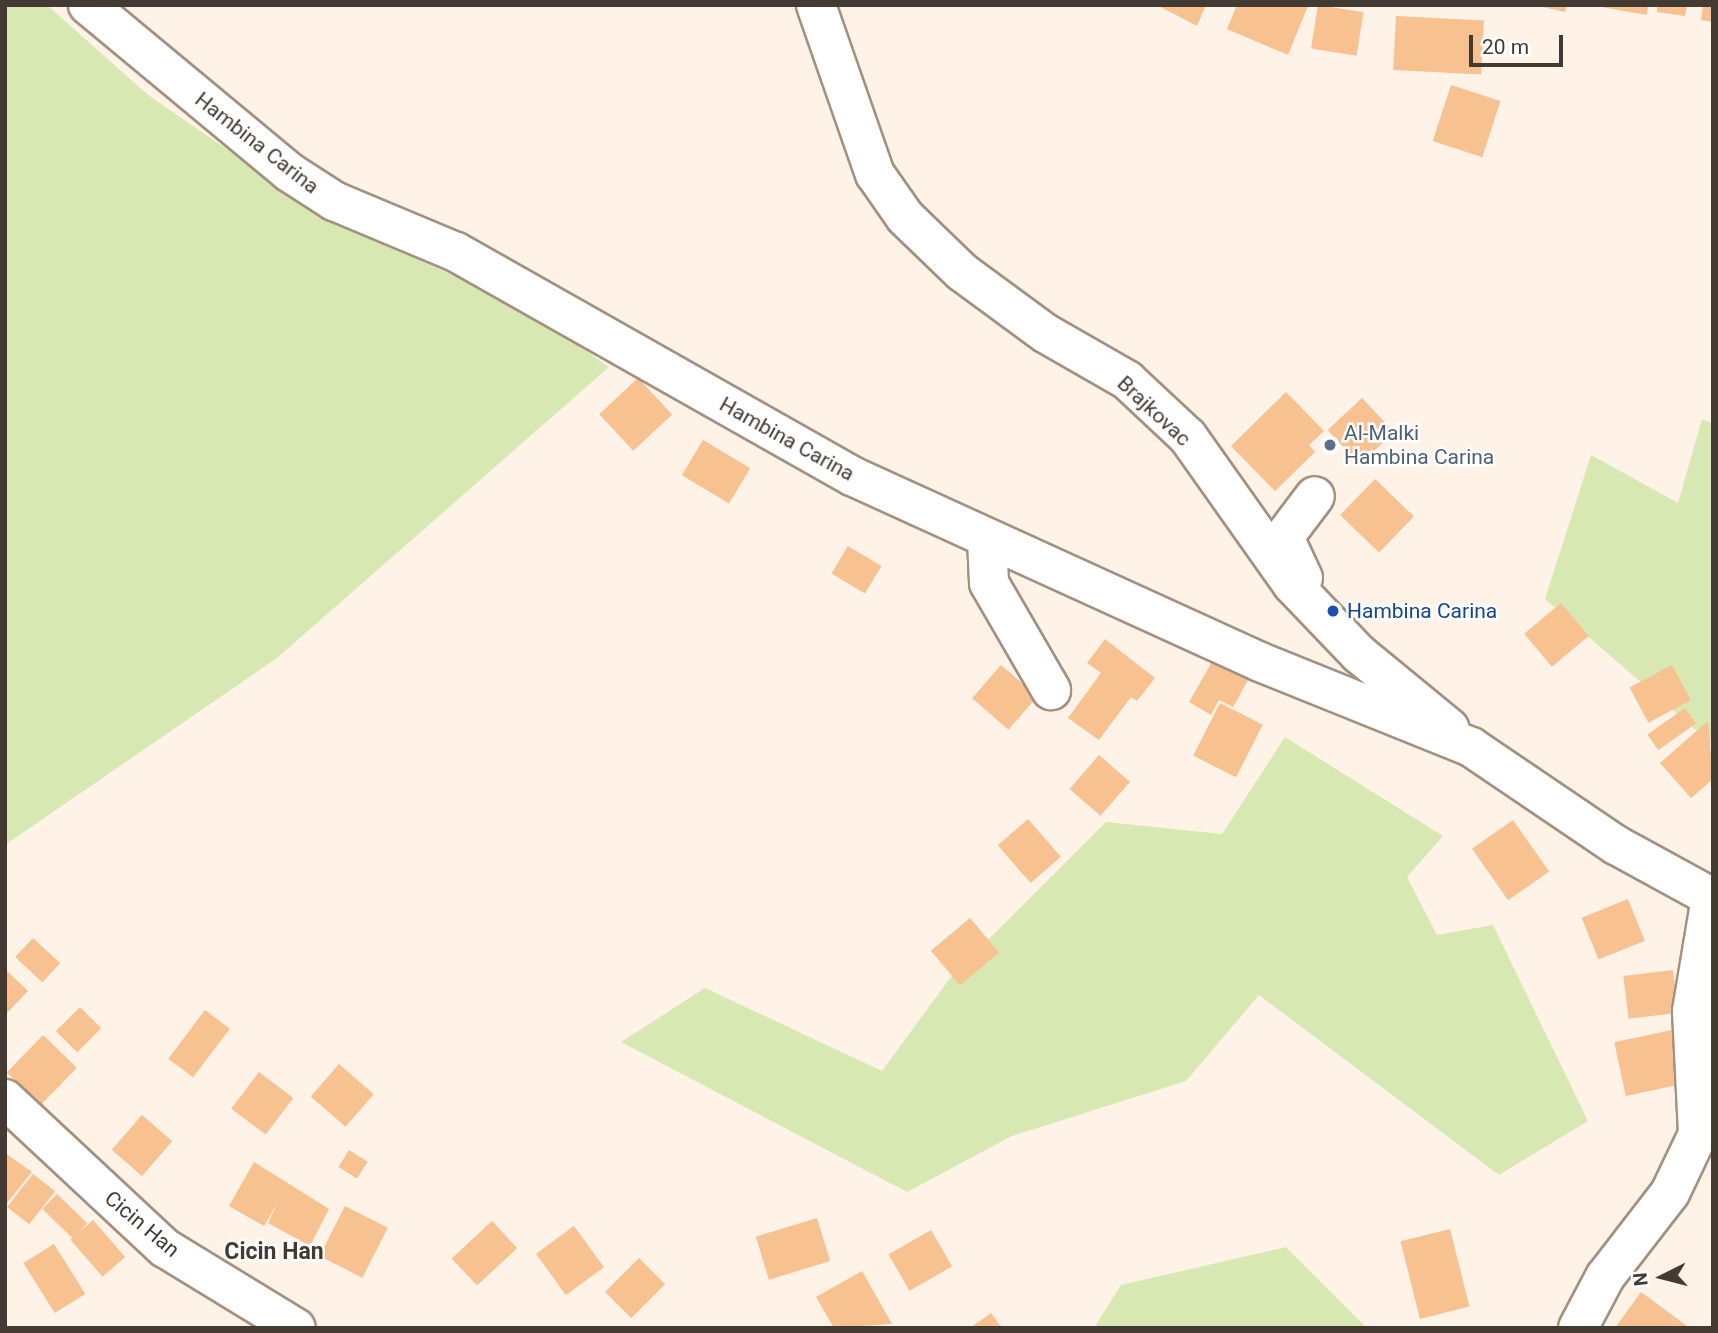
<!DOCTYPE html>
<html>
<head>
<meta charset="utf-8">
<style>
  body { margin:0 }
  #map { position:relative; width:1718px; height:1333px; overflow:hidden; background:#fff2e7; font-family:Roboto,sans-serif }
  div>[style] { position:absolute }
  .green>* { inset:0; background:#d7e8b3 }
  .building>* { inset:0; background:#f8c190; transform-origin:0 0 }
  .roads { filter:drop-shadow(2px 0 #a4907f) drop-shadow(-2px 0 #a4907f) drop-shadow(0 2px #a4907f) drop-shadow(0 -2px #a4907f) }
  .minor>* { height:38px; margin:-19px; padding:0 19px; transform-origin:19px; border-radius:19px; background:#fff }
  .dots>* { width:19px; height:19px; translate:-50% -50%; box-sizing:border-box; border:4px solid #fff; border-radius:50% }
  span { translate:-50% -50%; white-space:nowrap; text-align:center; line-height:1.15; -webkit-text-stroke:5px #fff; paint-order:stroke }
  .street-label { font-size:21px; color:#423a33 }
  .service-label { font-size:21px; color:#4e5e75 }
  .left { translate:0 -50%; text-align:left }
  .transit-label { font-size:21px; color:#164399 }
  .neighbourhood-label { font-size:23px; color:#423a33; font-weight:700 }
  .frame { position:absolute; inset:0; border:7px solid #423a33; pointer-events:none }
  .north { position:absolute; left:1627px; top:1242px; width:70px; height:70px; -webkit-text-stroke:5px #fff; paint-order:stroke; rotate:264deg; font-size:19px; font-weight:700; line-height:28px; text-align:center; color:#423a33 }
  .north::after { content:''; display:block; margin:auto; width:24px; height:32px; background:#423a33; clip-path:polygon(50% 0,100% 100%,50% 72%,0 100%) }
  .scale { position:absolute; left:1469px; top:35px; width:94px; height:32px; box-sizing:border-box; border:4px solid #423a33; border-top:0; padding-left:9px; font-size:21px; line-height:24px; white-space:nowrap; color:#423a33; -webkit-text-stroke:5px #fff; paint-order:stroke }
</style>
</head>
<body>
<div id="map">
  <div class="green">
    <div style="clip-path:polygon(5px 5px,47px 5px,148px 95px,295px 196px,377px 241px,519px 305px,609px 367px,277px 658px,5px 845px)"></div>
    <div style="clip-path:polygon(1702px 419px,1713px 424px,1713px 745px,1545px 599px,1591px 455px,1678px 503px)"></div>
    <div style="clip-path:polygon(1285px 737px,1443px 836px,1407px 877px,1437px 935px,1493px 925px,1588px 1121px,1499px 1175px,1259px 995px,1186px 1081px,1012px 1136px,907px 1192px,621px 1042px,705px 988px,882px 1071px,950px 978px,1106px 822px,1222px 834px)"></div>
    <div style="clip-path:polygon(1286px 1247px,1367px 1328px,1094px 1328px,1121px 1285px)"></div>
  </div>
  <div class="building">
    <div style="clip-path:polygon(1157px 5px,1206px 5px,1197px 26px)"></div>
    <div style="clip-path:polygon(1237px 5px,1308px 6px,1288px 55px,1227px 29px)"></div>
    <div style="left:1318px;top:5px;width:46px;height:44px;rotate:9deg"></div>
    <div style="clip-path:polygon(1534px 5px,1567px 5px,1565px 12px)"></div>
    <div style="clip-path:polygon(1590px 5px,1648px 5px,1647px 15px)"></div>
    <div style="clip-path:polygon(1657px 5px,1687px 5px,1685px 16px,1657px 12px)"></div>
    <div style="clip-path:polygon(1703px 5px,1713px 5px,1713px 22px,1701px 20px)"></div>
    <div style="left:1396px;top:16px;width:88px;height:54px;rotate:3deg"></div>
    <div style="left:1451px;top:85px;width:52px;height:59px;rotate:18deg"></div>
    <div style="left:638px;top:378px;width:50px;height:53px;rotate:47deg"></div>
    <div style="clip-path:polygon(1286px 392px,1324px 431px,1309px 445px,1315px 452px,1275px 491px,1231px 446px)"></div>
    <div style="left:1362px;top:398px;width:47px;height:47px;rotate:47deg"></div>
    <div style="left:703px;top:440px;width:55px;height:41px;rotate:31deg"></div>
    <div style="left:1375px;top:479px;width:54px;height:50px;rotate:44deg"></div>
    <div style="left:848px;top:546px;width:39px;height:32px;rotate:31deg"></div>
    <div style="left:1561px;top:603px;width:43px;height:48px;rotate:50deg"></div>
    <div style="clip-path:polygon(1105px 639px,1155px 678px,1137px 701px,1131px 697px,1099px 740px,1068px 718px,1101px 673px,1087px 663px)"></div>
    <div style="clip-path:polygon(1213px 660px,1248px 680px,1233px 707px,1219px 700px,1211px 715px,1189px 702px)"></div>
    <div style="left:1001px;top:665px;width:48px;height:44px;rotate:41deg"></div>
    <div style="left:1672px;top:665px;width:40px;height:48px;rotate:62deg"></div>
    <div style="left:1220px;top:703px;width:48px;height:59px;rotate:27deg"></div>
    <div style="left:1685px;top:708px;width:19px;height:46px;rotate:55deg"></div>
    <div style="clip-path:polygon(1708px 721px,1713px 779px,1691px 798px,1660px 763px)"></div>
    <div style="left:1099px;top:755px;width:41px;height:45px;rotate:41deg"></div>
    <div style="left:1028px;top:819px;width:50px;height:40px;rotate:49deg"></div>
    <div style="left:1513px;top:820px;width:63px;height:50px;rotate:55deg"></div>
    <div style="left:1628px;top:899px;width:45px;height:50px;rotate:68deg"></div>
    <div style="left:970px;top:918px;width:45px;height:51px;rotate:50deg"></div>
    <div style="left:33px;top:938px;width:37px;height:26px;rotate:43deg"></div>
    <div style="left:1673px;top:970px;width:43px;height:50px;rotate:83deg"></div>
    <div style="clip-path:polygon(7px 971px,28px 991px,5px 1015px,5px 973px)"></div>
    <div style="left:80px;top:1007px;width:30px;height:34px;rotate:45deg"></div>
    <div style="left:205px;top:1010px;width:31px;height:61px;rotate:37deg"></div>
    <div style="left:1672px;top:1030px;width:55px;height:59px;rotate:78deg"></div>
    <div style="left:43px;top:1035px;width:47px;height:52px;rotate:44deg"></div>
    <div style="left:339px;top:1064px;width:46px;height:43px;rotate:41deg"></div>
    <div style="left:259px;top:1072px;width:43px;height:46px;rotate:37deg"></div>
    <div style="left:142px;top:1115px;width:40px;height:46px;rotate:41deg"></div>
    <div style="left:349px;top:1150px;width:22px;height:20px;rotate:32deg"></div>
    <div style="clip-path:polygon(5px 1153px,32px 1172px,7px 1203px,5px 1201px)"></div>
    <div style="clip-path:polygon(254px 1162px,329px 1209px,310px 1246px,268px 1223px,278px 1202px,264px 1226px,229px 1206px)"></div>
    <div style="left:33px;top:1174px;width:28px;height:42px;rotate:38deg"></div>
    <div style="left:57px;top:1194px;width:42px;height:21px;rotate:44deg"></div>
    <div style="left:345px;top:1206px;width:48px;height:56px;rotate:27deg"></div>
    <div style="left:817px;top:1218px;width:45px;height:64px;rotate:73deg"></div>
    <div style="left:93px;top:1220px;width:49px;height:30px;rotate:49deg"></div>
    <div style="left:492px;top:1221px;width:37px;height:55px;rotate:47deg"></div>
    <div style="left:574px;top:1226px;width:51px;height:47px;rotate:54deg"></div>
    <div style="left:1450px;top:1229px;width:80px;height:51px;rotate:76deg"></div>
    <div style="left:931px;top:1230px;width:42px;height:49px;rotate:60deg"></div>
    <div style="left:54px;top:1244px;width:59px;height:36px;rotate:58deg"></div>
    <div style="left:639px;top:1258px;width:37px;height:48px;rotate:45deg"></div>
    <div style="clip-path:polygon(862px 1271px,892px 1324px,834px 1328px,816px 1297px)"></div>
    <div style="clip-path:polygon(1641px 1292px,1687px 1326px,1685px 1328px,1615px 1328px)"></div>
    <div style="clip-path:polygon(991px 1313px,1002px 1328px,970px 1328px)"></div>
  </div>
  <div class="roads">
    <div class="minor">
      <div style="left:88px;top:5px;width:261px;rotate:39.7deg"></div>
      <div style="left:289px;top:172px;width:54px;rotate:32.8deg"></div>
      <div style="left:334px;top:201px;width:132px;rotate:22.7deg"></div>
      <div style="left:456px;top:252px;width:455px;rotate:29.5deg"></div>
      <div style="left:852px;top:476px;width:448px;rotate:24.5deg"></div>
      <div style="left:1260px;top:662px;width:227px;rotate:21.9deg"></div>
      <div style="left:1471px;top:747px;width:175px;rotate:34.1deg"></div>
      <div style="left:1616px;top:845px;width:111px;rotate:28.7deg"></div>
      <div style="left:816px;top:5px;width:179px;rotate:70.8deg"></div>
      <div style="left:875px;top:174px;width:52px;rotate:55.1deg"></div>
      <div style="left:905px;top:217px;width:79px;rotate:44deg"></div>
      <div style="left:962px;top:272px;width:103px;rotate:36.3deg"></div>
      <div style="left:1045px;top:333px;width:95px;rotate:29.8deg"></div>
      <div style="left:1127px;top:380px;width:83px;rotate:43.1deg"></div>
      <div style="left:1188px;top:437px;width:180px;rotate:54.7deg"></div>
      <div style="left:1292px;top:584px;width:97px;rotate:46.3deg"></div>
      <div style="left:1359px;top:654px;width:117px;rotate:39.4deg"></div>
      <div style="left:987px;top:540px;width:43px;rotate:87.3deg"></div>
      <div style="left:989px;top:583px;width:124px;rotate:59.9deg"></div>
      <div style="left:1303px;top:578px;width:45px;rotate:-114.9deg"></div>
      <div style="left:1284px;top:537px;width:51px;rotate:-52.9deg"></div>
      <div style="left:5px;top:1099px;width:219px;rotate:43deg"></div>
      <div style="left:165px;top:1248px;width:153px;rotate:31.4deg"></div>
      <div style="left:1578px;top:1328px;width:58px;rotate:-62.1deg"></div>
      <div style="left:1605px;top:1277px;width:106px;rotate:-52.3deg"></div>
      <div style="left:1670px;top:1193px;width:65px;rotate:-64.6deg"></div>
      <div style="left:1698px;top:1134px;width:123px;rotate:-92.8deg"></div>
      <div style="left:1692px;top:1011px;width:115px;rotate:-80.5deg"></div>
    </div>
  </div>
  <div class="dots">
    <div style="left:1330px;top:445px;background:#5c6f8a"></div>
    <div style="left:1333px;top:611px;background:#1a4fb4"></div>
  </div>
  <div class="street-label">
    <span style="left:257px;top:143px;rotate:38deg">Hambina Carina</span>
    <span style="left:1154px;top:411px;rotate:43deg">Brajkovac</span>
    <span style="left:787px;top:439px;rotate:29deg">Hambina Carina</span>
    <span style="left:142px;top:1224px;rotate:40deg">Cicin Han</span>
  </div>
  <div class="service-label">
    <span class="left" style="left:1344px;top:445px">Al-Malki<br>Hambina Carina</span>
  </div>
  <div class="transit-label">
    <span class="left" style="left:1347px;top:611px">Hambina Carina</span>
  </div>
  <div class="neighbourhood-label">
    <span style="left:274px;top:1252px">Cicin Han</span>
  </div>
  <div class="frame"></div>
  <div class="north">N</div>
  <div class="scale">20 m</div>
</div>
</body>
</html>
